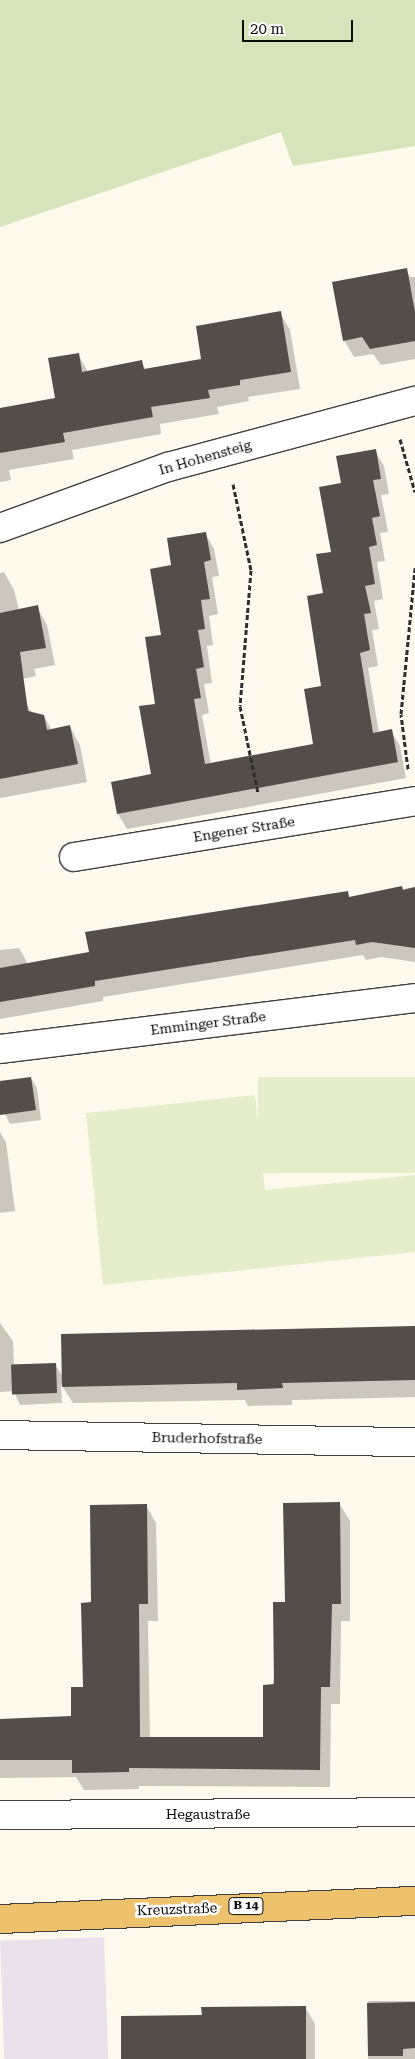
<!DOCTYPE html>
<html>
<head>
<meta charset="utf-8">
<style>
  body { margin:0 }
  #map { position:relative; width:415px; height:2059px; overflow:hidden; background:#fef9ed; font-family:"Roboto Serif",serif }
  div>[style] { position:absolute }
  .industrial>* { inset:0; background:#e9e1eb; transform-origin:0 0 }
  .green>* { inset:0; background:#d5e5b9 }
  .pitch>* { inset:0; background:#e5edcb; transform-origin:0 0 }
  .shadow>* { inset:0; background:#0003; transform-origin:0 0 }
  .building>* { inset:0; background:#544d4a; transform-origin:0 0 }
  .path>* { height:3px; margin-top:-1.5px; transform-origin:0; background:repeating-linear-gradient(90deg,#2e2e2e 0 5px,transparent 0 7.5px) }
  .roads { filter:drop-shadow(1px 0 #3f3f3f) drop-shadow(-1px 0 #3f3f3f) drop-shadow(0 1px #3f3f3f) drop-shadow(0 -1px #3f3f3f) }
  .minor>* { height:28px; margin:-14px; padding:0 14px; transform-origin:14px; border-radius:14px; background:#fff }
  .major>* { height:28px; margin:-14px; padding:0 14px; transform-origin:14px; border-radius:14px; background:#eec26c }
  span { translate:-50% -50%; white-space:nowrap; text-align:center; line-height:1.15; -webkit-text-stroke:5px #fff; paint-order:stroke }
  .shield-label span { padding:1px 4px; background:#fff; border:1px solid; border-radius:4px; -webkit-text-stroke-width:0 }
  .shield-label { font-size:12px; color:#0c0c0c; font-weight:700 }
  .street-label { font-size:14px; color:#0c0c0c }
  .scale { position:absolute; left:242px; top:20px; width:111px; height:22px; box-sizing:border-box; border:2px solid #0c0c0c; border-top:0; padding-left:6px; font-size:15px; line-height:18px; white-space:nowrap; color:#0c0c0c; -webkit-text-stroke:4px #fff; paint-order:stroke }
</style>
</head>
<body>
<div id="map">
  <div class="industrial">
    <div style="left:104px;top:1937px;width:122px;height:104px;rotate:88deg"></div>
  </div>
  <div class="green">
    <div style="clip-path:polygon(0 0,415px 0,415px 146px,293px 166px,281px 132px,0 227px)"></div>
  </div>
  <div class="pitch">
    <div style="left:415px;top:1077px;width:96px;height:157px;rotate:90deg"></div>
    <div style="clip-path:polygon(255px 1095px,265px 1190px,415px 1175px,415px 1252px,103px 1285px,86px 1113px)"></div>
  </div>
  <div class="shadow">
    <div style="clip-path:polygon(406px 269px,410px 277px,415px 277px,415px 359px,381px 365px,373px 354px,354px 357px,344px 340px)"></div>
    <div style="clip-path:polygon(280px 313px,290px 330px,300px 389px,248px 397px,249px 401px,217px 407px,219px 414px,160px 424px,161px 434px,72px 450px,74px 459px,9px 470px,11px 480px,0 482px,0 409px,57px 399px,78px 354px,88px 372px,141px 362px,146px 370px,203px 360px)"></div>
    <div style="clip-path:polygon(375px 451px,384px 466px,389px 494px,381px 495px,388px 532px,380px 533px,385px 561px,377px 562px,383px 599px,374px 601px,379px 629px,372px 630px,378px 666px,368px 668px,379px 733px,391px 731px,400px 746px,406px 778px,127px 829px,118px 814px,153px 775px,163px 636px,173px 566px,205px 533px,214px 549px,219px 576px,212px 577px,218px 614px,209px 616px,213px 645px,207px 646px,212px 683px,204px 684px,209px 713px,202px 715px,211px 765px,314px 745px,322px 687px,324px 594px,343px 484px)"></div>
    <div style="clip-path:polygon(4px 572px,14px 590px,19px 610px,37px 607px,47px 625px,55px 665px,34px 669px,36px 676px,9px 682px,0 665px,0 573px)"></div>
    <div style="clip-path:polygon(26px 703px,32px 713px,44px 716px,52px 730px,70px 727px,80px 745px,87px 782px,0 798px,0 708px)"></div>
    <div style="clip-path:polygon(415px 887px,415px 962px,381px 957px,366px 960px,363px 955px,103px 997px,103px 1001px,0 1019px,0 950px,19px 948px,28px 964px,90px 953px,347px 892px,350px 898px)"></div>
    <div style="clip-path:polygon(31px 1078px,37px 1088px,41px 1120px,10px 1124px,5px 1114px)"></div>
    <div style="clip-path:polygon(0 1132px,6px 1142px,15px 1211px,0 1213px)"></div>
    <div style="clip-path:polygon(0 1323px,13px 1341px,14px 1365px,55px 1364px,63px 1377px,415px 1327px,415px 1397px,292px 1400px,292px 1405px,248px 1406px,245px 1400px,73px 1403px,61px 1384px,62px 1403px,20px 1405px,14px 1391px,0 1392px)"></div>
    <div style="clip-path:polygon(339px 1503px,350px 1521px,350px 1621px,341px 1621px,340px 1704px,331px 1704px,330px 1787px,139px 1786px,139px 1789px,84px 1790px,76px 1777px,0 1778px,0 1720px,73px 1717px,84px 1688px,93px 1603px,146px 1505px,156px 1523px,158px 1621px,148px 1621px,150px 1738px,264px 1738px,286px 1603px)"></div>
    <div style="left:415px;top:2001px;width:58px;height:47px;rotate:90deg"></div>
    <div style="clip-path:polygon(305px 2007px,315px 2024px,315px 2059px,122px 2059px,203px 2016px)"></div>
  </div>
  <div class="building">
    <div style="clip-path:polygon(407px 268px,415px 312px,415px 341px,370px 349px,362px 337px,343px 341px,332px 282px)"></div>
    <div style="clip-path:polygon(281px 311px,291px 372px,240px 380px,240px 385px,208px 390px,210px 398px,151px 407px,153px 417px,63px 433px,65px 442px,0 453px,0 408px,55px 398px,48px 358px,79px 353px,82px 372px,142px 360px,144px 369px,201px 359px,196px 326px)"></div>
    <div style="clip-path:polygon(376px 449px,381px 479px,373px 480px,380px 516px,372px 518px,377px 545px,369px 547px,375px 584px,365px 586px,371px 613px,364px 614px,370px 650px,360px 653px,373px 733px,392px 729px,398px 762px,117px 814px,111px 782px,151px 774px,139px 706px,155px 704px,145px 637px,161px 635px,150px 569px,171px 565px,167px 538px,206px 532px,211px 560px,204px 562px,210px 599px,201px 600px,205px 629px,198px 630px,204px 667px,196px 669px,201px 698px,194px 699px,205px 764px,313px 744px,304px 689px,321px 686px,307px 596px,323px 593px,316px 554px,331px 552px,319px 487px,341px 483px,336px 456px)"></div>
    <div style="clip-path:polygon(38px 605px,46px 648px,20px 652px,28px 711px,44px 715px,47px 730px,70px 725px,78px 764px,0 779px,0 613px)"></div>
    <div style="clip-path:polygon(402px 886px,403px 890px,415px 887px,415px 948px,372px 942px,356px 945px,355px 940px,95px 981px,95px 986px,0 1002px,0 968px,89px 952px,85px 932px,348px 891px,349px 897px)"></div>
    <div style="clip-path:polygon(31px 1077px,36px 1110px,0 1115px,0 1081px)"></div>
    <div style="clip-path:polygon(415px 1326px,415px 1380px,282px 1383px,283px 1388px,237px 1390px,237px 1383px,62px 1387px,61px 1334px)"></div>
    <div style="left:56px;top:1363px;width:30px;height:45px;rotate:88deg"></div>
    <div style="clip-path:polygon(340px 1502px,341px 1604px,332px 1604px,330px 1687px,321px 1687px,320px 1770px,129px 1768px,129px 1772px,72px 1773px,72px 1760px,0 1760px,0 1719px,71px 1716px,71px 1687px,83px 1687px,81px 1603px,91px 1602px,90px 1505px,147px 1504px,148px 1604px,139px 1604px,140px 1737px,263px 1737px,263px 1685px,274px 1684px,273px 1602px,285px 1602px,283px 1503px)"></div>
    <div style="clip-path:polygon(415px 2002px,415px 2048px,403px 2049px,403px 2056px,368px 2056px,367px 2003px)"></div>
    <div style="clip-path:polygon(306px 2006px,306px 2059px,121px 2059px,121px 2016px,202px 2015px,201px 2007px)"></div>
  </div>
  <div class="path">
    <div style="left:400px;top:439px;width:55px;rotate:74.2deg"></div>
    <div style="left:233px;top:484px;width:88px;rotate:78.2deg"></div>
    <div style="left:251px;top:570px;width:136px;rotate:94.6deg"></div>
    <div style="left:240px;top:706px;width:89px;rotate:78.3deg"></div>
    <div style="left:408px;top:769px;width:55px;rotate:-97.3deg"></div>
    <div style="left:401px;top:714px;width:147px;rotate:-84.5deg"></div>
  </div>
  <div class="roads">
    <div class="minor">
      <div style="left:0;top:528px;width:179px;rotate:-20deg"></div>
      <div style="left:168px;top:467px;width:256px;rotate:-15deg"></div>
      <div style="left:74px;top:857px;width:346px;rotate:-9.3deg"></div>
      <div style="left:0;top:1049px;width:418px;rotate:-7deg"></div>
      <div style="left:0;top:1435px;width:415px;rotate:1deg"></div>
      <div style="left:0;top:1815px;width:415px;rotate:-0.4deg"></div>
    </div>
    <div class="major">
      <div style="left:0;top:1919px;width:415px;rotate:-2.5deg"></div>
    </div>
  </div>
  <div class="shield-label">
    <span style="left:246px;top:1906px">B 14</span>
  </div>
  <div class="street-label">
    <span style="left:205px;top:457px;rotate:-16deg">In Hohensteig</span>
    <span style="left:244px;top:829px;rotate:-9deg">Engener Straße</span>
    <span style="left:208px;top:1023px;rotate:-7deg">Emminger Straße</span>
    <span style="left:207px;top:1438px;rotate:1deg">Bruderhofstraße</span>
    <span style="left:208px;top:1814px">Hegaustraße</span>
    <span style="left:177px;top:1909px;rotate:-2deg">Kreuzstraße</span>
  </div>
  <div class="scale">20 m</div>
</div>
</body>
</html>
